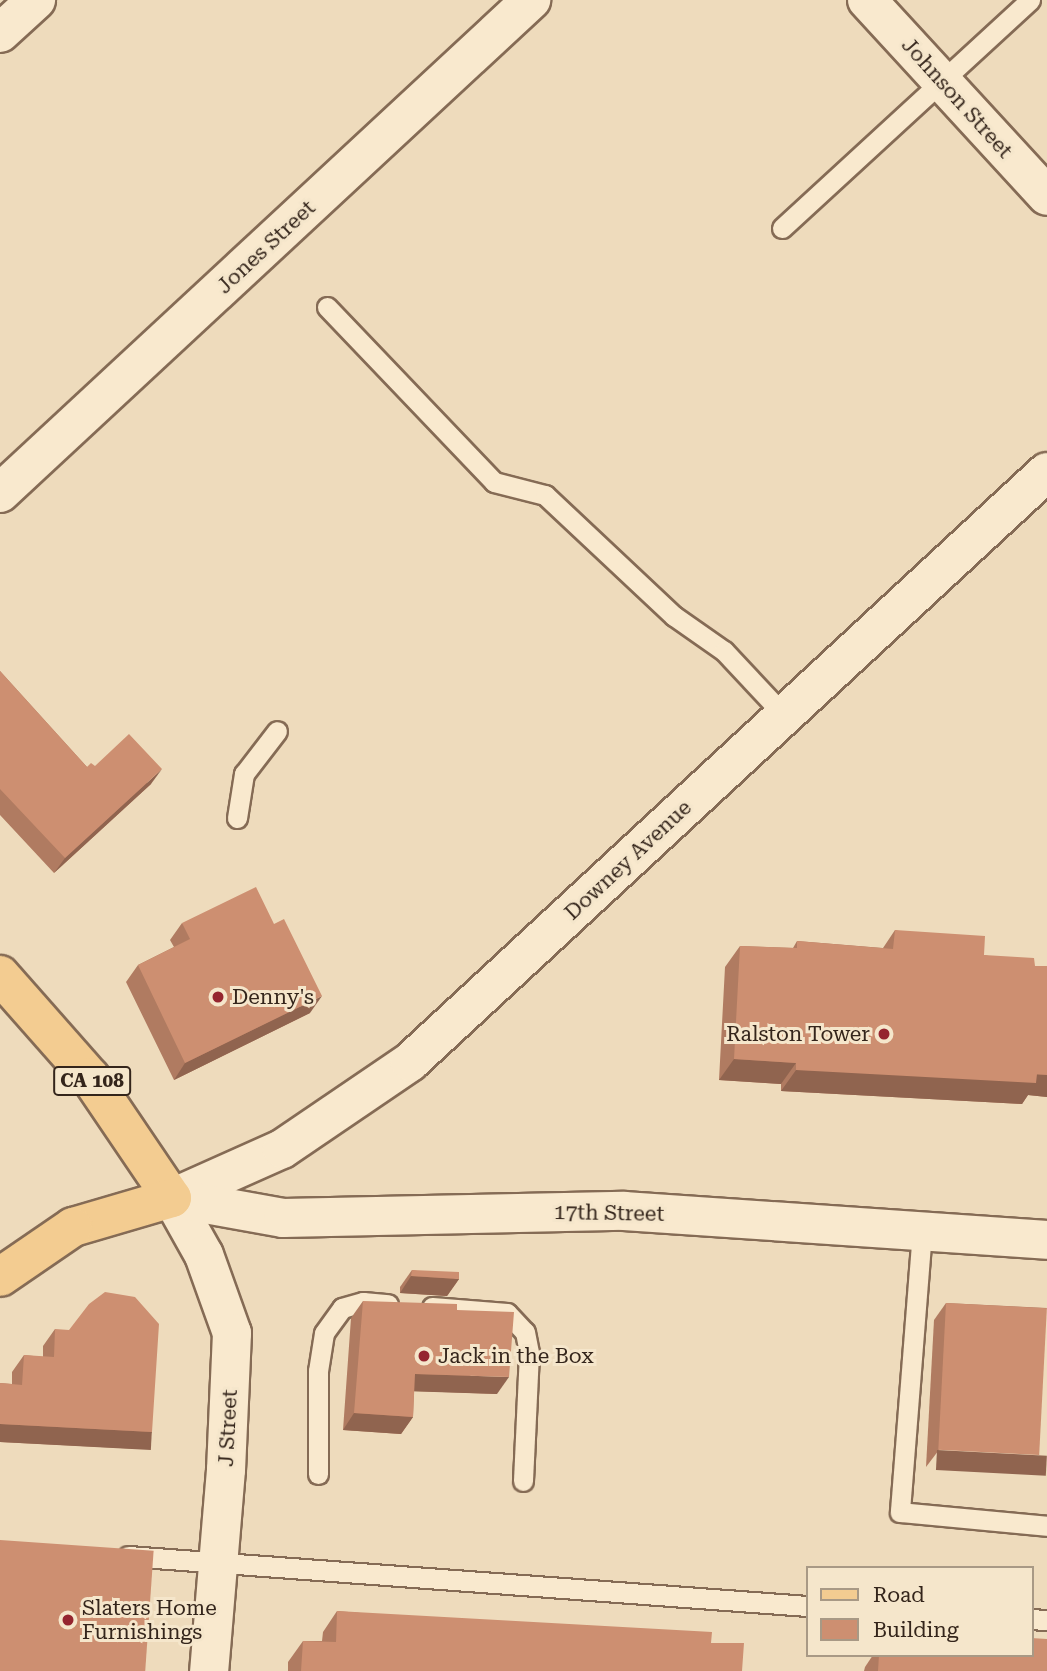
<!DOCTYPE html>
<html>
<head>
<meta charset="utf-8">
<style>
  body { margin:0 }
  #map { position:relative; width:1047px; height:1671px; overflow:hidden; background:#eedbbc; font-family:"Roboto Serif",serif }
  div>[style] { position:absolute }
  .roads { filter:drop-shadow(2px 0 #856b55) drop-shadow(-2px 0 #856b55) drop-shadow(0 2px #856b55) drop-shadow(0 -2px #856b55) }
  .lane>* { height:19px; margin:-9.5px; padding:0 9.5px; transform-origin:9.5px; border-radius:9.5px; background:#f9e9ce }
  .street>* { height:38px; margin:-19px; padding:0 19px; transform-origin:19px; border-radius:19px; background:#f9e9ce }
  .secondary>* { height:38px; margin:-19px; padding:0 19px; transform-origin:19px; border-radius:19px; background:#f9e9ce }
  .primary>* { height:38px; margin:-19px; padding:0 19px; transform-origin:19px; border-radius:19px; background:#f3cc91 }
  .wall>* { inset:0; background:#b07b61 }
  .shaded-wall>* { inset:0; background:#90644f; transform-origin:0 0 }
  .building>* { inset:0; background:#cd8f71; transform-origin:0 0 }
  .dots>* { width:19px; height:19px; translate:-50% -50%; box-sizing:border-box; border:4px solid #f5e6cb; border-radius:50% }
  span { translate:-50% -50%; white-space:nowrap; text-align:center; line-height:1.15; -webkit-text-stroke:6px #f5e6cb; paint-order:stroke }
  .shield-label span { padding:2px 5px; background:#f5e6cb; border:2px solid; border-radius:5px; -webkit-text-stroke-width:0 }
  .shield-label { font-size:19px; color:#34251b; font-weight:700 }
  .street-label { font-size:21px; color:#34251b }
  .poi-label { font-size:21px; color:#34251b }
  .left { translate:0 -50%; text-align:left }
  .right { translate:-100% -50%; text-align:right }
  .legend { position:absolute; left:806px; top:1566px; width:228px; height:91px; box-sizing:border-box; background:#f5e6cb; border:2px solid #a89985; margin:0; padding:9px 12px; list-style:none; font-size:21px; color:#34251b }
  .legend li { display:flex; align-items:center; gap:14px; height:35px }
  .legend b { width:35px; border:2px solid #a89985 }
</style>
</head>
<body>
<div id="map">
  <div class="roads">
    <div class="lane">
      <div style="left:782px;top:228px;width:337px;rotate:-42.6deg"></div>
      <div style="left:327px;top:307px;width:242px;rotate:46.3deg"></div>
      <div style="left:494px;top:482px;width:53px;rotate:14.3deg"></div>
      <div style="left:545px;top:495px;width:177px;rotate:43.2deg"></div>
      <div style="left:674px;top:616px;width:61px;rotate:35deg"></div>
      <div style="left:724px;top:651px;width:86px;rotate:46.9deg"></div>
      <div style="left:237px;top:818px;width:45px;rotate:-81deg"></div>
      <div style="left:244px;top:774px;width:54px;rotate:-52.5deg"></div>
      <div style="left:922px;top:1231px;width:282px;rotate:94.5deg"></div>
      <div style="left:900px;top:1512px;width:148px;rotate:5.4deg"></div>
      <div style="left:432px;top:1307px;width:75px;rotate:4.6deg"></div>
      <div style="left:507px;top:1313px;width:26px;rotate:47deg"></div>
      <div style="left:525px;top:1332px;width:21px;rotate:79deg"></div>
      <div style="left:529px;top:1353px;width:128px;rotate:92.7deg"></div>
      <div style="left:318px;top:1474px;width:103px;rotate:-90deg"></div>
      <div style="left:318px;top:1371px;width:38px;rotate:-81deg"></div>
      <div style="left:324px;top:1333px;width:31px;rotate:-54deg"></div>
      <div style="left:342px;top:1308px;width:22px;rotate:-16deg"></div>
      <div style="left:363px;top:1302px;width:25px;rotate:5deg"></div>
      <div style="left:128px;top:1556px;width:681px;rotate:4.21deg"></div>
      <div style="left:1031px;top:1619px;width:16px;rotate:4deg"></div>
    </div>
    <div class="street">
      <div style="left:867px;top:0;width:266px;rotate:47.4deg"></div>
      <div style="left:0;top:33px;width:49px;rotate:-42.5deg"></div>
      <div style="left:0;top:493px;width:725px;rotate:-42.87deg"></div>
      <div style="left:172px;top:1198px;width:65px;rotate:60.7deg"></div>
      <div style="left:204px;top:1255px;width:83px;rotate:70.3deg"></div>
      <div style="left:232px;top:1333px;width:137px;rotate:92.5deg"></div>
      <div style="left:226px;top:1470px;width:202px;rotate:94.8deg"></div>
    </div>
    <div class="secondary">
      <div style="left:172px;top:1198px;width:120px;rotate:-24deg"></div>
      <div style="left:282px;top:1149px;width:155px;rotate:-34.2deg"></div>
      <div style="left:410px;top:1062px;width:868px;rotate:-42.81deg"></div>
      <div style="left:172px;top:1198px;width:113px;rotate:10.2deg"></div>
      <div style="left:283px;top:1218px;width:341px;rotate:-1.2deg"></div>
      <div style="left:624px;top:1211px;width:424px;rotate:3.9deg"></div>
    </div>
    <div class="primary">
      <div style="left:0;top:975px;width:136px;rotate:48.6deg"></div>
      <div style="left:90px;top:1077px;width:146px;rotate:55.9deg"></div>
      <div style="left:172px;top:1198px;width:103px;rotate:163.7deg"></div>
      <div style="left:73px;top:1227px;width:88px;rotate:145.6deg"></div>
    </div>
  </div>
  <div class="wall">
    <div style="clip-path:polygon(0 671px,87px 767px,95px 766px,151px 784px,54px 873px,0 815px)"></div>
    <div style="clip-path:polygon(182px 923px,310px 1013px,174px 1080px,126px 982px,138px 965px,174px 947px,170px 940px)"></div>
    <div style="clip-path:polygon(895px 930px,984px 955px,1035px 966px,1047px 966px,1047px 1097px,1028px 1095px,1022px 1104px,781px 1091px,781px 1084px,719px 1080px,725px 967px,740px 946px,793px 948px,797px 941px,883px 948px)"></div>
    <div style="clip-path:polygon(412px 1270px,459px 1279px,447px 1296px,400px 1293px,400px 1287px)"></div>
    <div style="clip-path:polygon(363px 1301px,497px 1394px,414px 1391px,413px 1417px,401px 1434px,343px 1430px,351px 1318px)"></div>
    <div style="clip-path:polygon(946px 1303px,1047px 1308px,926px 1467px,934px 1320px)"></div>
    <div style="clip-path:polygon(55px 1329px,152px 1432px,140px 1449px,0 1442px,0 1383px,12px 1384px,12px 1372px,24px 1355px,43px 1357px,43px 1346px)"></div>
    <div style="clip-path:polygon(337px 1611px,711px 1643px,742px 1671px,288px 1671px,288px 1662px,303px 1641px,322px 1641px,323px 1632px)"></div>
    <div style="clip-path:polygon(873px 1655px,1031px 1655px,1047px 1671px,864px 1671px,865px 1667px)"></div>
  </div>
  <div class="shaded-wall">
    <div style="clip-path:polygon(162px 769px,151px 784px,54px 873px,65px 858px)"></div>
    <div style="clip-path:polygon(322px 996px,310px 1013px,174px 1080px,185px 1063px)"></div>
    <div style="clip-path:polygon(734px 1059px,796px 1063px,781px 1084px,719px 1080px)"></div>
    <div style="clip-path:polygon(796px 1070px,1047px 1075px,1047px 1097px,1028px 1095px,1022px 1104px,781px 1091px)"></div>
    <div style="clip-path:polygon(411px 1276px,459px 1279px,447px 1296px,400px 1293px)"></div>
    <div style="clip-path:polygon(415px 1374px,509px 1377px,497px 1394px,403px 1391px)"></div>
    <div style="clip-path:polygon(354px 1413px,413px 1417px,401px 1434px,343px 1430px)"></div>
    <div style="left:0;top:1424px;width:152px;height:18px;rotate:3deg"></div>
    <div style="left:937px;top:1450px;width:110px;height:20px;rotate:3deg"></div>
  </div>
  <div class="building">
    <div style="clip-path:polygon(0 671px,87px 767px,91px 763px,95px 766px,129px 734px,162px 769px,65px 858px,0 789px)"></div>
    <div style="clip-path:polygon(256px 887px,274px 924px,284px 919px,322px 996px,185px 1063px,138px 965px,190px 939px,182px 923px)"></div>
    <div style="clip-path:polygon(895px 930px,985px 936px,984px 955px,1034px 958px,1035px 966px,1047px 966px,1047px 1075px,1037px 1074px,1036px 1083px,796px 1070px,796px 1063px,734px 1059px,740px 946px,797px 948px,797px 941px,893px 949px)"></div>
    <div style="clip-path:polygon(412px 1270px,459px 1272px,459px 1279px,411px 1276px)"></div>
    <div style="clip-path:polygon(105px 1292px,135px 1297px,159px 1324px,152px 1432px,0 1424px,0 1383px,22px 1385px,24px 1355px,54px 1357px,55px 1329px,69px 1330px,89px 1304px)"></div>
    <div style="clip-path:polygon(363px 1301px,457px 1304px,457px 1310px,514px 1312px,509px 1377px,415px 1374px,413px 1417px,354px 1413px)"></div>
    <div style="left:946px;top:1303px;width:101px;height:147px;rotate:3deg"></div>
    <div style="left:0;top:1540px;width:154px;height:131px;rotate:4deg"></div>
    <div style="clip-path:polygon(337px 1611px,712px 1632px,711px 1643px,744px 1643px,742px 1671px,301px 1671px,303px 1641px,336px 1642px)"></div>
    <div style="clip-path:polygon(1031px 1638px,1047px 1639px,1047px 1671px,878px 1671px,879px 1655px,1031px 1655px)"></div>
  </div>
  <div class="dots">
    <div style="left:218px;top:997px;background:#95252f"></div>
    <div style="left:884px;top:1034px;background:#95252f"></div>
    <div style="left:424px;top:1356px;background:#95252f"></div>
    <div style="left:68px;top:1620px;background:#95252f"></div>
  </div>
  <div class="shield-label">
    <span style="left:92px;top:1081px">CA 108</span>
  </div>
  <div class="street-label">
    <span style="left:957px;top:98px;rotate:48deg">Johnson Street</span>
    <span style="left:266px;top:247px;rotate:-43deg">Jones Street</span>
    <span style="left:628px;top:860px;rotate:-43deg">Downey Avenue</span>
    <span style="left:609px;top:1213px;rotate:1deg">17th Street</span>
    <span style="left:228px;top:1428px;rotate:-87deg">J Street</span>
  </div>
  <div class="poi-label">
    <span class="left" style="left:232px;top:997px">Denny's</span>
    <span class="right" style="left:870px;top:1034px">Ralston Tower</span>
    <span class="left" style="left:438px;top:1356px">Jack in the Box</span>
    <span class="left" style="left:82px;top:1620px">Slaters Home<br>Furnishings</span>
  </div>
  <ul class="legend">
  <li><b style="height:9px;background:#f3cc91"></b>Road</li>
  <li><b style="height:19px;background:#cd8f71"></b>Building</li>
  </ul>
</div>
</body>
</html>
